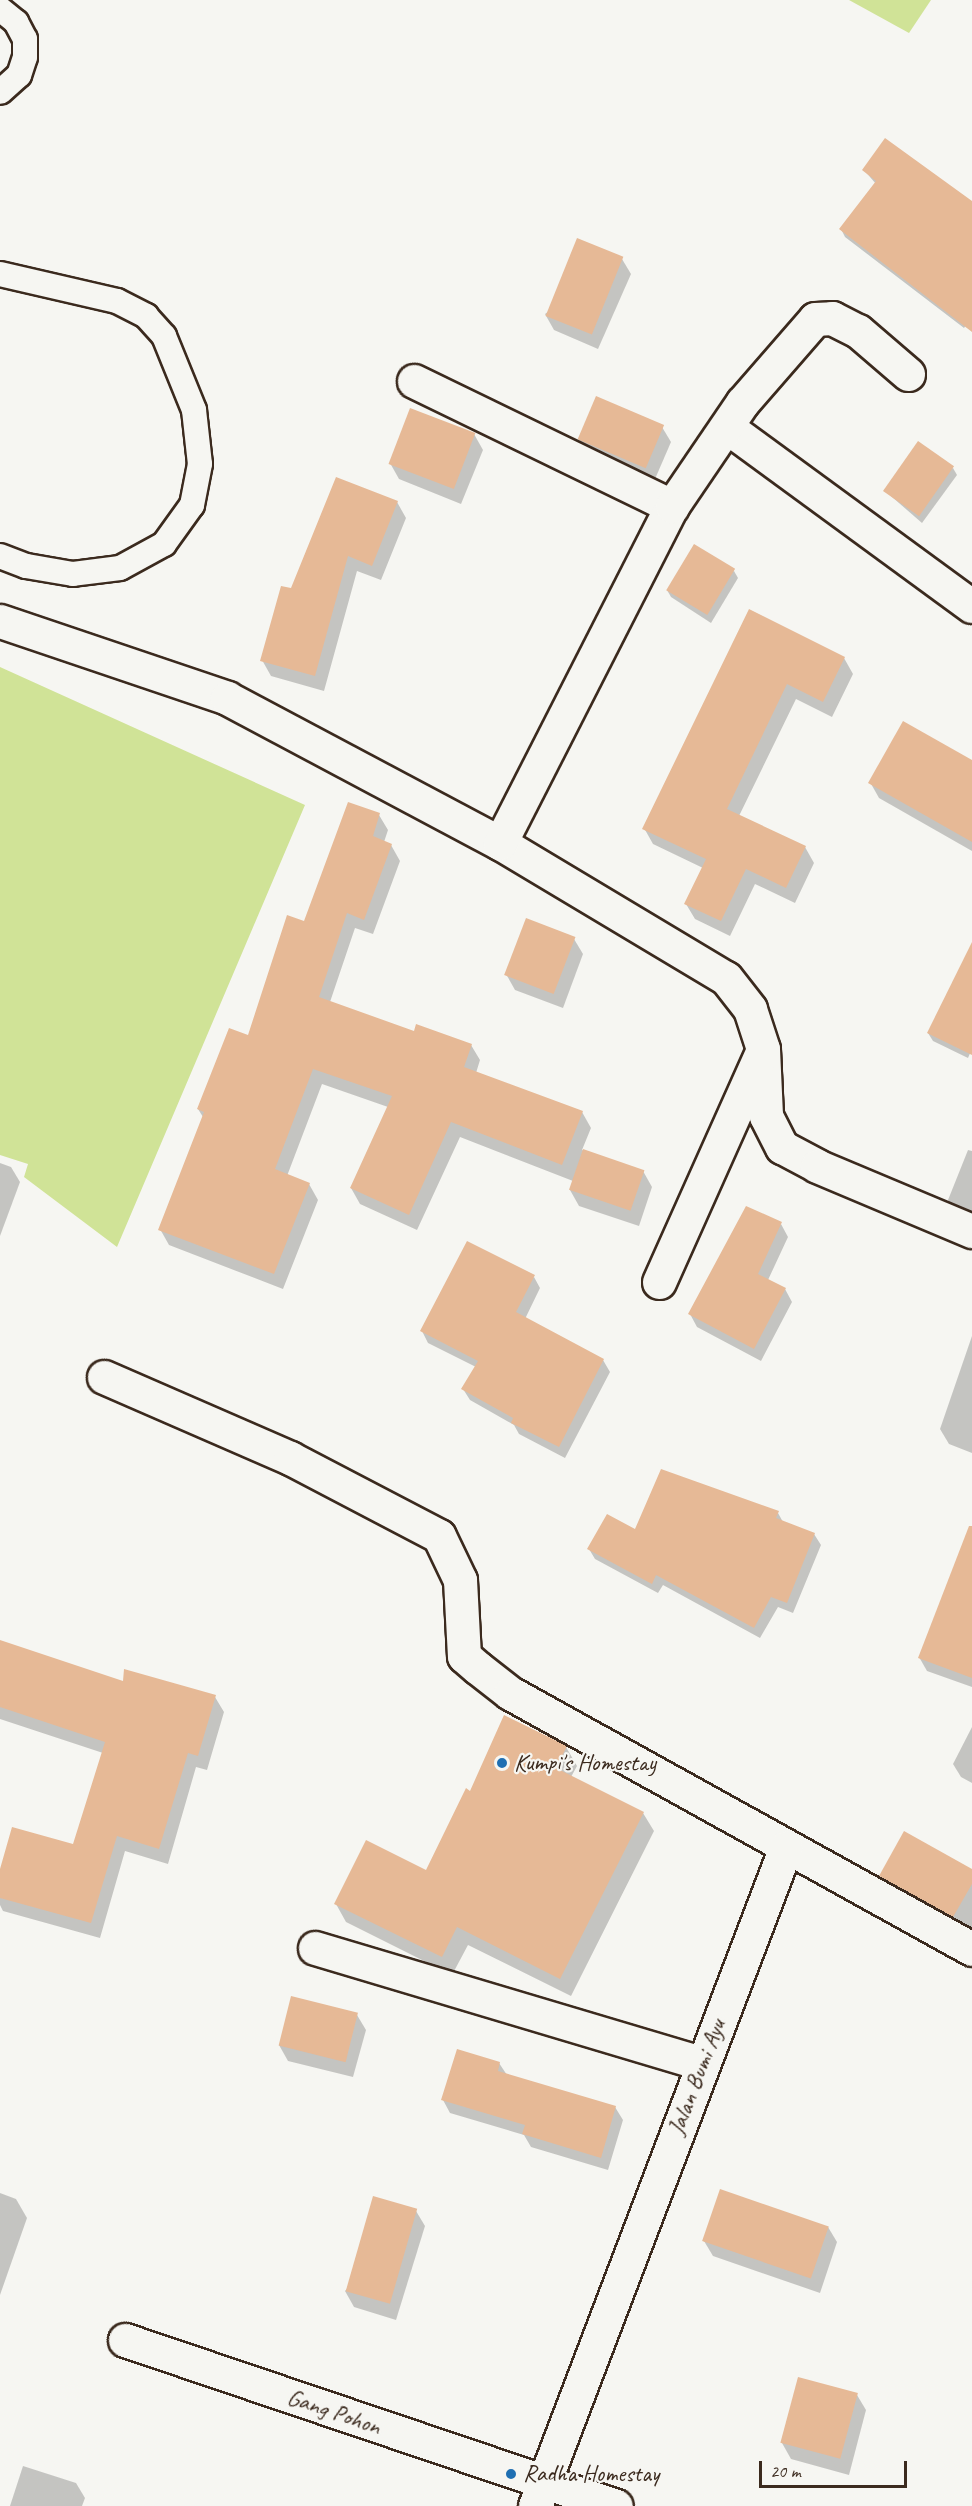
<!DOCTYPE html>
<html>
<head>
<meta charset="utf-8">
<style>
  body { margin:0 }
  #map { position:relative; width:972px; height:2506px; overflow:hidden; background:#f6f6f2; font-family:Caveat,sans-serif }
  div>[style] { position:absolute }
  .green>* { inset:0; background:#d0e397 }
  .shadow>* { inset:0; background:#0003 }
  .building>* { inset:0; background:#e6b996; transform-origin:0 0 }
  .roads { filter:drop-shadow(2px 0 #3b2a1e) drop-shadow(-2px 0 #3b2a1e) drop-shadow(0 2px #3b2a1e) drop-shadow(0 -2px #3b2a1e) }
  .service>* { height:24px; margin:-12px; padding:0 12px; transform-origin:12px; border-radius:12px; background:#f6f6f2 }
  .minor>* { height:33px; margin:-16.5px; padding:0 16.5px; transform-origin:16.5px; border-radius:16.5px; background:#f6f6f2 }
  .dots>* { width:16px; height:16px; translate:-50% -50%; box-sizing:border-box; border:3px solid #f6f6f2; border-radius:50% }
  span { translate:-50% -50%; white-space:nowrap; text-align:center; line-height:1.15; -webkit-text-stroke:4.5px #f6f6f2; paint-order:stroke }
  .poi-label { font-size:24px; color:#3b2a1e }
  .left { translate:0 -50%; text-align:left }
  .street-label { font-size:24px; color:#3b2a1e }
  .scale { position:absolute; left:759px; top:2461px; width:148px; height:27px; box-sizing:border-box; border:3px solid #3b2a1e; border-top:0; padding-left:8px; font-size:18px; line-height:21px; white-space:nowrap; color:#3b2a1e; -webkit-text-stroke:4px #f6f6f2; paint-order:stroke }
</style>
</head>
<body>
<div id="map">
  <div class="green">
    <div style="clip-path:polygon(849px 0,931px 0,909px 33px)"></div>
    <div style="clip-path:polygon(0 667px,305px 805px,117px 1247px,24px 1177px,28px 1164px,0 1155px)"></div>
  </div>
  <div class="shadow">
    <div style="clip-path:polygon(864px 170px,972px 203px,972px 317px,964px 328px,845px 237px,841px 229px,876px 184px)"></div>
    <div style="clip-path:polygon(622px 259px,631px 274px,598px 349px,554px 330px,545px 314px)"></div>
    <div style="clip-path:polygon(662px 427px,671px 442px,652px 486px,588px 455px,579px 439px)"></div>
    <div style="clip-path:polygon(474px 434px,483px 450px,461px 504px,399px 479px,390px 463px)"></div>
    <div style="clip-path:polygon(953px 468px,957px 475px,922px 523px,884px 490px)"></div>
    <div style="clip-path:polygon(397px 502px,406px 518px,381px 580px,357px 571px,324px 691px,271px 676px,262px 660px,292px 590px)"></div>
    <div style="clip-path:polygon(734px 571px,738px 578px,711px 623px,671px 597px,667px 590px)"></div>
    <div style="clip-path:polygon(750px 611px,844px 658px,853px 674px,832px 717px,796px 699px,739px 816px,805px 847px,814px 863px,795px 903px,755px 884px,730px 936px,695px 919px,686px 904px,703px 868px,653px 844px,644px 828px)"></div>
    <div style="clip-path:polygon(972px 762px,972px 851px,879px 798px,870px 782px)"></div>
    <div style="clip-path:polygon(379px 815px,388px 830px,384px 842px,391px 845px,400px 861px,373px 934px,355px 928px,330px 1002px,414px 1033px,471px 1045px,480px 1060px,476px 1073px,582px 1112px,591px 1128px,582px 1150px,643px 1171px,652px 1187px,639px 1226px,579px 1206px,570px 1190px,573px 1181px,460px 1137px,417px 1230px,360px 1204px,351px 1188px,388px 1107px,322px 1084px,287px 1176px,309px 1184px,318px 1200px,283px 1289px,169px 1245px,160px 1229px,203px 1117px,198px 1109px,249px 1037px,305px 923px)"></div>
    <div style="clip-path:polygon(574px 939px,583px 954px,563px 1008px,515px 990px,506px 974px)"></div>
    <div style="clip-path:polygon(972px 996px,972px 1049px,968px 1058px,933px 1041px,928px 1033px)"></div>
    <div style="clip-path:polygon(968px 1150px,972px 1151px,972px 1222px,957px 1215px,948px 1200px)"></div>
    <div style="clip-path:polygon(0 1163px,11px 1167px,20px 1182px,0 1236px)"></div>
    <div style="clip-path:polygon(781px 1224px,788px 1237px,768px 1280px,785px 1289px,792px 1302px,761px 1361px,697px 1327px,690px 1314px)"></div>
    <div style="clip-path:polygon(534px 1277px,540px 1288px,525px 1319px,603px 1360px,610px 1372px,565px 1458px,519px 1434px,514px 1425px,470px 1400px,463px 1389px,476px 1367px,428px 1343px,422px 1331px)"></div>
    <div style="clip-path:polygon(972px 1336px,972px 1453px,949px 1444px,940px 1429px)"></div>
    <div style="clip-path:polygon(778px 1513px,783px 1522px,814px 1534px,821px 1545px,793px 1613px,778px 1607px,760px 1638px,663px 1585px,658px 1593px,595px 1559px,589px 1549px,636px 1531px)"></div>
    <div style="clip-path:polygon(972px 1526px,972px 1687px,927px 1671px,919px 1657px)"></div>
    <div style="clip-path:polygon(0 1641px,124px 1683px,215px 1697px,224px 1712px,207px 1770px,196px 1767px,168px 1864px,125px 1851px,100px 1938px,3px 1911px,0 1905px,0 1874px,74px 1846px,103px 1753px,0 1719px)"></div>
    <div style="clip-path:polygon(972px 1727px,972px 1783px,961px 1777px,953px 1764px)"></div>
    <div style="clip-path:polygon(566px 1747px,577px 1766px,571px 1777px,643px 1813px,654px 1831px,571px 1996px,468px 1945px,452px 1975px,346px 1922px,336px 1904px,427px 1872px,471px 1793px)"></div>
    <div style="clip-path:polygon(972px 1870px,972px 1933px,889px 1889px,881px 1876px)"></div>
    <div style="clip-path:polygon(357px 2015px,366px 2030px,353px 2077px,288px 2061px,279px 2045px)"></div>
    <div style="clip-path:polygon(499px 2063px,507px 2075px,615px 2107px,623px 2120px,608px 2170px,531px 2147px,524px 2135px,450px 2113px,443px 2100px)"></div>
    <div style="clip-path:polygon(0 2193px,16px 2199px,27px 2218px,0 2295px)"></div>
    <div style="clip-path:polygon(416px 2211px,425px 2226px,396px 2320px,354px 2307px,345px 2291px)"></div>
    <div style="clip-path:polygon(828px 2227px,837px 2242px,820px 2293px,713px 2256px,704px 2241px)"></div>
    <div style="clip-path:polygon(857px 2395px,866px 2410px,849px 2475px,791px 2459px,782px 2443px)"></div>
    <div style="clip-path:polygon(23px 2466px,76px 2483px,85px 2498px,82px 2506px,10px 2506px)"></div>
  </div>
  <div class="building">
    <div style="clip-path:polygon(885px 138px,972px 201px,972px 332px,839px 229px,876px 181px,862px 170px)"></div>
    <div style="left:577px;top:238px;width:50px;height:84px;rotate:22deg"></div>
    <div style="left:596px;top:396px;width:74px;height:47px;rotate:23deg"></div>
    <div style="left:410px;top:408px;width:70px;height:60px;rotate:21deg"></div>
    <div style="left:918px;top:441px;width:44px;height:61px;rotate:35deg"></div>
    <div style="clip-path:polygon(336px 477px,398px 501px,372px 566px,348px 556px,315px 676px,260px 661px,281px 586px,291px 588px)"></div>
    <div style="left:694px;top:544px;width:48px;height:54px;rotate:31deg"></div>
    <div style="clip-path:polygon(749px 609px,845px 657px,823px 702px,787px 684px,727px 809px,806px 846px,786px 888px,746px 869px,721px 921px,684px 904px,706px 859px,642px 829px)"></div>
    <div style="clip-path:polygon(903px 721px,972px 760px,972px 842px,868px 783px)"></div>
    <div style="clip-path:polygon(348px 802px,380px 813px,373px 836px,392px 844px,364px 920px,347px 913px,319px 997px,414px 1031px,416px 1024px,472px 1044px,464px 1067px,583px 1111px,562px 1165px,451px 1122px,409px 1215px,350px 1188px,392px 1096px,313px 1069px,275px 1169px,310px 1183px,274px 1274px,158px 1230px,204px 1112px,197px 1109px,229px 1028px,248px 1035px,287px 915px,304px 921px)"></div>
    <div style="left:526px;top:918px;width:53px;height:61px;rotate:21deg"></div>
    <div style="clip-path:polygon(972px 942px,972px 1055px,927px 1033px)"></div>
    <div style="left:583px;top:1149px;width:65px;height:43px;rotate:19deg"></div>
    <div style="clip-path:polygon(746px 1206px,782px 1222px,758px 1274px,786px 1288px,754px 1349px,688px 1314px)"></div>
    <div style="clip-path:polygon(467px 1241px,535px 1275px,516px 1312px,604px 1359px,559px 1447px,511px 1423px,513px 1418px,461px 1389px,478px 1361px,420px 1331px)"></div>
    <div style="clip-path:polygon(661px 1469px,779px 1511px,776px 1518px,815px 1533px,787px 1603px,771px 1597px,754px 1628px,656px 1575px,652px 1584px,587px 1549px,607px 1514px,635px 1529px)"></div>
    <div style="clip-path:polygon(969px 1526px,972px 1526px,972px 1678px,918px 1658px)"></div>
    <div style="clip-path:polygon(0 1640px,123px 1681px,124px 1669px,216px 1695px,198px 1756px,188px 1753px,159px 1849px,117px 1836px,91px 1923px,0 1898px,0 1869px,12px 1827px,73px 1844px,105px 1742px,0 1707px)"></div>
    <div style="clip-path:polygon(504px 1715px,567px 1746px,556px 1768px,644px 1812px,560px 1979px,457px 1927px,442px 1957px,334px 1904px,366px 1840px,426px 1870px,466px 1788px,470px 1791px)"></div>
    <div style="clip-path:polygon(904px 1831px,972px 1869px,972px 1884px,953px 1917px,879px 1876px)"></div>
    <div style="left:291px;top:1996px;width:69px;height:51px;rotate:14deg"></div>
    <div style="clip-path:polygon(457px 2049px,500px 2062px,498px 2071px,616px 2106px,601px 2158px,522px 2134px,525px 2125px,441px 2100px)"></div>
    <div style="left:720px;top:2189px;width:115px;height:55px;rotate:19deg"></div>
    <div style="left:373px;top:2196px;width:46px;height:99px;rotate:16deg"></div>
    <div style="left:798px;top:2377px;width:62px;height:68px;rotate:15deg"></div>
  </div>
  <div class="roads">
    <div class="service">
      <div style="left:0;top:9px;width:21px;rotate:39deg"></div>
      <div style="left:16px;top:22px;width:19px;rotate:62deg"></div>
      <div style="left:25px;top:39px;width:18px;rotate:90deg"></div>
      <div style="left:25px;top:57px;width:19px;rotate:108deg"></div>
      <div style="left:19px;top:75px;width:25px;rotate:138deg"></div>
      <div style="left:0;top:274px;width:120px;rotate:13deg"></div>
      <div style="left:117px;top:301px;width:33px;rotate:27deg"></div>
      <div style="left:146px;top:316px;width:27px;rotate:48deg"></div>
      <div style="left:164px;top:336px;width:80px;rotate:67.9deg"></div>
      <div style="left:194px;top:410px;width:54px;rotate:83.7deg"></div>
      <div style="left:200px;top:464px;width:42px;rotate:101deg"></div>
      <div style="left:192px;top:505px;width:48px;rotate:125.7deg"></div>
      <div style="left:164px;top:544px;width:50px;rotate:151.4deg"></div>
      <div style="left:120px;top:568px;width:47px;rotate:172.7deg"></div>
      <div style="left:73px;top:574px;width:48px;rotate:-170.3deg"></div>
      <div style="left:26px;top:566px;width:28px;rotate:-159deg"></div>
    </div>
    <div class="minor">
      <div style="left:414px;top:381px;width:287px;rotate:25.9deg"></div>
      <div style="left:727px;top:427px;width:303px;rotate:36.2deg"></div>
      <div style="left:0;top:621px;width:240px;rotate:18.7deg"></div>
      <div style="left:227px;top:698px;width:309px;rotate:28deg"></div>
      <div style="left:500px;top:843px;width:263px;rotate:30.9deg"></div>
      <div style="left:726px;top:978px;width:39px;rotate:52deg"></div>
      <div style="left:750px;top:1009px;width:42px;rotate:72deg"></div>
      <div style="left:763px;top:1049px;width:67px;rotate:87.4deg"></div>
      <div style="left:766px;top:1116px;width:35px;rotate:63deg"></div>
      <div style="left:782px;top:1147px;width:40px;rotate:28deg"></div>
      <div style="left:817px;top:1166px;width:168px;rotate:22.8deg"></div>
      <div style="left:500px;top:843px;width:378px;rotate:-63deg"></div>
      <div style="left:672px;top:506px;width:125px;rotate:-55.8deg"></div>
      <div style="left:742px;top:403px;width:111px;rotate:-49deg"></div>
      <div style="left:815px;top:319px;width:17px;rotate:-3deg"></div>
      <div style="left:832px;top:318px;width:29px;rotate:27deg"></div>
      <div style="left:858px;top:331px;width:66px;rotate:40.7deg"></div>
      <div style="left:659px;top:1282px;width:248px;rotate:-65.9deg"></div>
      <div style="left:104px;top:1377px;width:203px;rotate:23.5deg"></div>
      <div style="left:290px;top:1458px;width:168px;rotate:27.6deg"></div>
      <div style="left:439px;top:1536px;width:49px;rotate:64.5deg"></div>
      <div style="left:460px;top:1580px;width:76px;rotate:87deg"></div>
      <div style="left:464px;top:1656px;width:18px;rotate:41deg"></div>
      <div style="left:478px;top:1668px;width:41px;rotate:38deg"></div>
      <div style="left:510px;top:1693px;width:528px;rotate:28.99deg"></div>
      <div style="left:315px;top:1948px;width:403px;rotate:16.6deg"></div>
      <div style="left:125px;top:2340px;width:518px;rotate:18.68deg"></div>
      <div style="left:535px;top:2506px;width:705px;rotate:-69.15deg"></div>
    </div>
  </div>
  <div class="dots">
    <div style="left:502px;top:1763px;background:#1f6fb2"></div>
    <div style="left:511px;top:2474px;background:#1f6fb2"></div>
  </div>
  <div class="poi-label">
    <span class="left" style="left:514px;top:1763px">Kumpi's Homestay</span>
    <span class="left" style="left:523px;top:2474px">Radha Homestay</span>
  </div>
  <div class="street-label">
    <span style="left:697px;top:2077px;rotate:-69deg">Jalan Bumi Ayu</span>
    <span style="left:334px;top:2412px;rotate:19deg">Gang Pohon</span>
  </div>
  <div class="scale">20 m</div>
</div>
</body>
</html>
